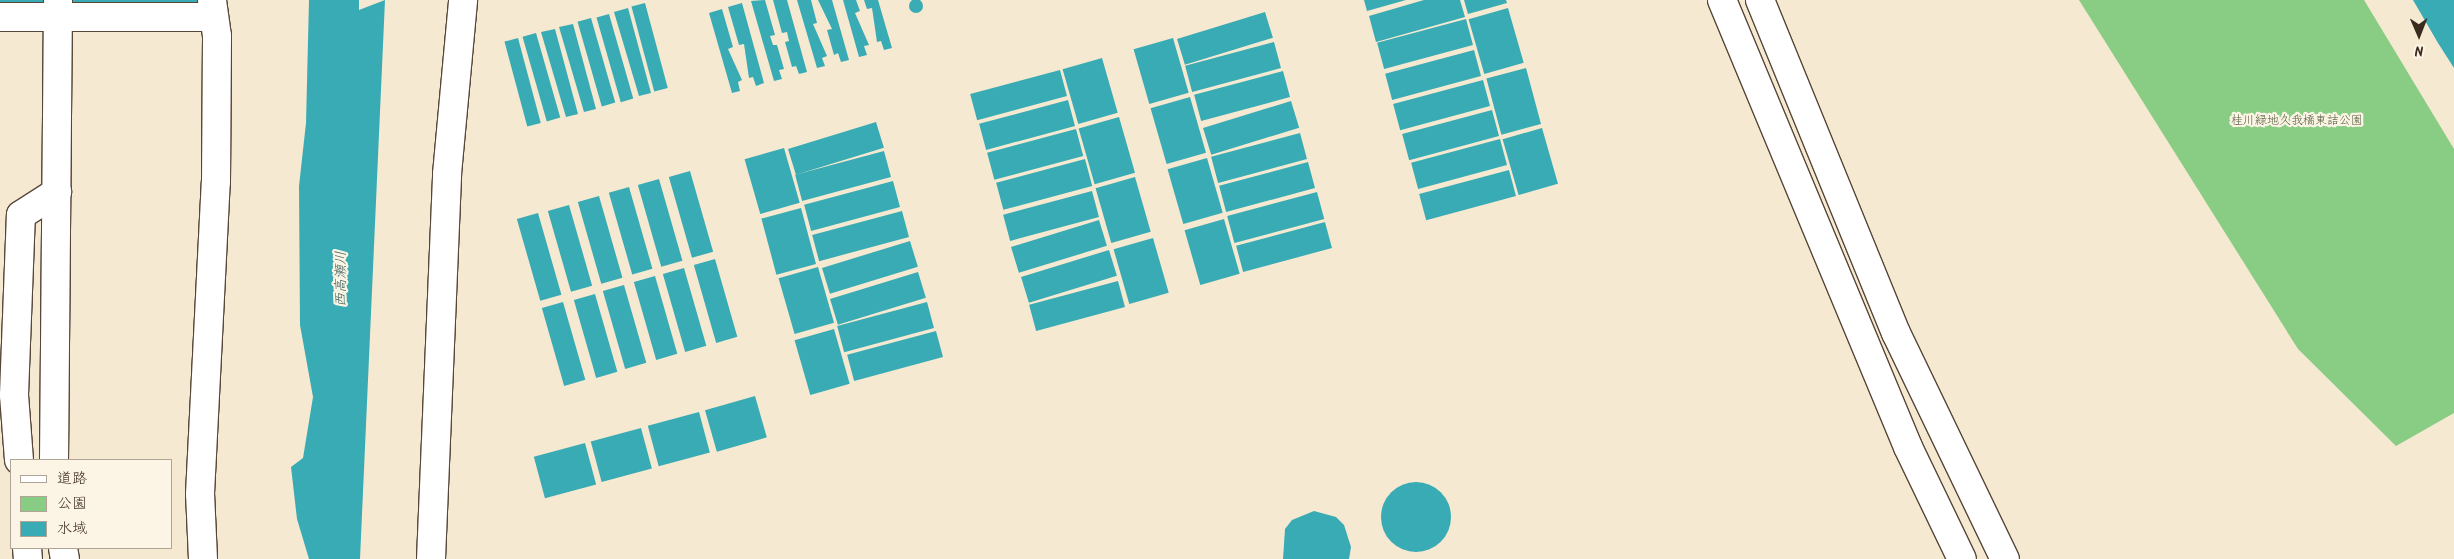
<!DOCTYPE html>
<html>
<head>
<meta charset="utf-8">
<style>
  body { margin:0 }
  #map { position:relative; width:2454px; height:559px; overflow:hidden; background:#f5e9d1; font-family:Kalam,"Klee One",sans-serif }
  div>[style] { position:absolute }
  .green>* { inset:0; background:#89cc84 }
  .water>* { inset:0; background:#39abb4; transform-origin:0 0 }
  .round { border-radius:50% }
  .river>* { height:42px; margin:-21px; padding:0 21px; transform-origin:21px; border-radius:21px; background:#39abb4 }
  .roads { filter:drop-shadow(1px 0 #574739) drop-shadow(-1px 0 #574739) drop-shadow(0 1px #574739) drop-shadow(0 -1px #574739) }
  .minor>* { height:28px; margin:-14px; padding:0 14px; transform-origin:14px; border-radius:14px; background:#fff }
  span { translate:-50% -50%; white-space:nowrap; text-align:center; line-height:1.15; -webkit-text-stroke:4.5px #fcf5e5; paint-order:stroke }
  .park-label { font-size:12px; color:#525b3d }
  .water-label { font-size:14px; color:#3a5e5a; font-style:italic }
  .legend { position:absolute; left:10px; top:459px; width:162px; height:90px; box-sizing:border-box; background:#fcf5e5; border:1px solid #afa495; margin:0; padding:6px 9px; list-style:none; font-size:15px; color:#3b2a1e }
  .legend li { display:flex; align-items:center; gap:10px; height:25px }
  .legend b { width:25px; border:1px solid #afa495 }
  .north { position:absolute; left:2394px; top:10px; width:50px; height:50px; -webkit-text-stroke:4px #fcf5e5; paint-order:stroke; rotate:179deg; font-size:14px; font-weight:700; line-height:20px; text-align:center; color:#3b2a1e }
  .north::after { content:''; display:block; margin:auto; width:18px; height:22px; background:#3b2a1e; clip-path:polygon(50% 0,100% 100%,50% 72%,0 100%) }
</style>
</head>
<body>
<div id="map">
  <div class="green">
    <div style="clip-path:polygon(2079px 0,2364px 0,2454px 149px,2454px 413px,2396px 446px,2298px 349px)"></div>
  </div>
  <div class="water">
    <div class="round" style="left:909px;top:-1px;width:14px;height:14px"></div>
    <div style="clip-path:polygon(309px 0,359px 0,359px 10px,385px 0,360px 559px,309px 559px,297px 519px,291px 467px,303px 458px,313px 397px,300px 325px,299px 186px,306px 123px)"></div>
    <div style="clip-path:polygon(765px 0,775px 35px,770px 36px,773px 45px,777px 45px,784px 69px,779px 70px,782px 79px,774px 81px,751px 1px)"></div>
    <div style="clip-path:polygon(773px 0,787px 0,807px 72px,799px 74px,796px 66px,792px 67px,785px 42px,789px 41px,787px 32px,782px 33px)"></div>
    <div style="clip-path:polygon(797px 0,811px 0,817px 23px,813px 24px,827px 56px,822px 58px,825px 66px,817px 68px)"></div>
    <div style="clip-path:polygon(818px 0,832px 0,849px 60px,841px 62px,838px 53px,834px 55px,827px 30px,832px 29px)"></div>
    <div style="clip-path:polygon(843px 0,856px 0,860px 11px,855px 13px,869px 45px,864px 46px,867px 55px,859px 57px)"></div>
    <div style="clip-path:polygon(864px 0,878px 0,892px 48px,884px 50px,881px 41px,877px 42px,872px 8px,867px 9px)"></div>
    <div style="clip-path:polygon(1364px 0,1406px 0,1367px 11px)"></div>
    <div style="clip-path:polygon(1424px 0,1460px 0,1465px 17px,1376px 42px,1369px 16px)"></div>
    <div style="clip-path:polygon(1464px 0,1506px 0,1507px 3px,1468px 14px)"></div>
    <div style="clip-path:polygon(2413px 0,2454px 0,2454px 68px,2438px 43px)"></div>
    <div style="left:645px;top:3px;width:88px;height:14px;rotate:75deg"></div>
    <div style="clip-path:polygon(742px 3px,764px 83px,756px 86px,753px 77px,749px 78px,744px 44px,739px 45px,728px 7px)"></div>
    <div style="clip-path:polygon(628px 8px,651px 93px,639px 96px,614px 12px)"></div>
    <div style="left:1508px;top:8px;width:57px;height:41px;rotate:74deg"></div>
    <div style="clip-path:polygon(722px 9px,733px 47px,728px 49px,742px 80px,738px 82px,740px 91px,732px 93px,709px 13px)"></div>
    <div style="left:1265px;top:12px;width:27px;height:92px;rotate:73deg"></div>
    <div style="left:609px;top:14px;width:88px;height:13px;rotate:74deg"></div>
    <div style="left:591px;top:18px;width:88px;height:14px;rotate:74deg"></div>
    <div style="left:1466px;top:19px;width:27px;height:92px;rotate:75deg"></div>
    <div style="clip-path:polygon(573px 24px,596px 109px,584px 112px,559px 27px)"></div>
    <div style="clip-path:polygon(555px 29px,578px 114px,566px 117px,541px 32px)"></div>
    <div style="left:536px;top:33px;width:88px;height:14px;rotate:74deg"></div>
    <div style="left:518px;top:38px;width:88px;height:14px;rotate:75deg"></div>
    <div style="left:1173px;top:38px;width:57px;height:41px;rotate:74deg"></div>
    <div style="left:1274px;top:42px;width:27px;height:92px;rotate:75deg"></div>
    <div style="left:1474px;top:50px;width:27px;height:92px;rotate:75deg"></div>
    <div style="left:1102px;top:58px;width:57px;height:41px;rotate:74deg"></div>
    <div style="left:1526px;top:68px;width:58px;height:41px;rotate:75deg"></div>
    <div style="left:1060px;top:70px;width:27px;height:93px;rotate:75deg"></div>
    <div style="left:1283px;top:71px;width:27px;height:92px;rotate:75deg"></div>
    <div style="left:1483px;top:80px;width:27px;height:93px;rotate:75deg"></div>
    <div style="left:1190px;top:97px;width:58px;height:41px;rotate:74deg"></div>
    <div style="left:1068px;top:100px;width:27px;height:92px;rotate:75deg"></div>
    <div style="left:1291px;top:101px;width:28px;height:92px;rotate:73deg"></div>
    <div style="left:1492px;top:110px;width:27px;height:93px;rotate:75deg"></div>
    <div style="left:1119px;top:117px;width:58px;height:42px;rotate:74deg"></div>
    <div style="left:876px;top:122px;width:27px;height:92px;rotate:73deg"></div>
    <div style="left:1542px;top:128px;width:58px;height:41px;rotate:74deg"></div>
    <div style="left:1076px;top:129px;width:28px;height:92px;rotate:75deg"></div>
    <div style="left:1300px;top:133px;width:27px;height:92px;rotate:75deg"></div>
    <div style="left:1500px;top:139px;width:27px;height:92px;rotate:75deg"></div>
    <div style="left:784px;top:148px;width:57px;height:41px;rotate:74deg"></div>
    <div style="left:884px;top:151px;width:27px;height:92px;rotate:75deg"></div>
    <div style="left:1207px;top:158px;width:57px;height:41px;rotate:74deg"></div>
    <div style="left:1085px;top:159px;width:28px;height:92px;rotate:75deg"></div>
    <div style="left:1308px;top:162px;width:27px;height:92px;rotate:75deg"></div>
    <div style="left:1509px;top:170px;width:27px;height:93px;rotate:75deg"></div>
    <div style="left:690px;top:171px;width:84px;height:22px;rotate:74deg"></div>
    <div style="left:1135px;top:177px;width:57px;height:41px;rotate:74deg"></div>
    <div style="left:659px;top:179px;width:85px;height:22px;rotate:74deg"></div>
    <div style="left:893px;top:181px;width:27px;height:92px;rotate:75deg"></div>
    <div style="left:629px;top:187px;width:85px;height:21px;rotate:74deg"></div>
    <div style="left:1092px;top:191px;width:27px;height:92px;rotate:75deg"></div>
    <div style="left:1317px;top:192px;width:28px;height:93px;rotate:75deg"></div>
    <div style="left:599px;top:196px;width:85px;height:22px;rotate:74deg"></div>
    <div style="left:569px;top:205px;width:84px;height:22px;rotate:74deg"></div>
    <div style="left:801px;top:208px;width:58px;height:41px;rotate:75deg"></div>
    <div style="left:902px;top:211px;width:27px;height:93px;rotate:75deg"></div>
    <div style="left:538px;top:213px;width:85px;height:22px;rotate:74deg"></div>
    <div style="left:1224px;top:219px;width:57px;height:41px;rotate:74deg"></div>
    <div style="left:1099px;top:220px;width:27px;height:92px;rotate:73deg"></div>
    <div style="left:1325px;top:222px;width:27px;height:92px;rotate:75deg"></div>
    <div style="left:1153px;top:238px;width:57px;height:41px;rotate:74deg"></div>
    <div style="left:910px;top:241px;width:27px;height:92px;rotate:73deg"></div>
    <div style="left:1109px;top:250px;width:27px;height:92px;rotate:73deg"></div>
    <div style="left:715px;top:259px;width:81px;height:22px;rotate:74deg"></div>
    <div style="left:818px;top:267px;width:58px;height:41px;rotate:74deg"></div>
    <div style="left:684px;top:268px;width:81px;height:22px;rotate:74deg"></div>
    <div style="left:918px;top:272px;width:27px;height:92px;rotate:73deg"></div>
    <div style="left:655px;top:276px;width:81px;height:22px;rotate:74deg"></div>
    <div style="left:1118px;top:281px;width:27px;height:92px;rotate:75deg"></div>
    <div style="left:624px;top:285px;width:81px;height:22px;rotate:74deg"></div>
    <div style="left:595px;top:294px;width:81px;height:22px;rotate:74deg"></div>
    <div style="left:563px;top:302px;width:81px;height:22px;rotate:74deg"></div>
    <div style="left:927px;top:302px;width:27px;height:93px;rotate:75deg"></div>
    <div style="left:834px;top:329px;width:57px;height:41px;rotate:74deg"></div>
    <div style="left:936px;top:331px;width:27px;height:92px;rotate:75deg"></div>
    <div style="left:755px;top:396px;width:43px;height:52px;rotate:74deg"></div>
    <div style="left:699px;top:412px;width:42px;height:53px;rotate:75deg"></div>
    <div style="left:641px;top:428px;width:42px;height:52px;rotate:75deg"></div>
    <div style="left:585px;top:443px;width:43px;height:53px;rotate:75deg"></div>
    <div class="round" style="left:1381px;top:482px;width:70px;height:70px"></div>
    <div style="clip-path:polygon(1314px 511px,1336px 517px,1344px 525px,1351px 547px,1349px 559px,1283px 559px,1285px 529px,1292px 520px)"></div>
  </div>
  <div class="river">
    <div style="left:11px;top:0;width:18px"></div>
    <div style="left:87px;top:1px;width:105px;rotate:0.5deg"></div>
  </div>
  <div class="roads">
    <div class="minor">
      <div style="left:1722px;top:0;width:484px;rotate:67.4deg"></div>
      <div style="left:1908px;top:447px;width:124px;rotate:64.3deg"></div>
      <div style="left:1760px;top:0;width:360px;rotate:67.8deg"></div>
      <div style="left:1896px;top:333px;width:251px;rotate:64.3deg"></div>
      <div style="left:0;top:17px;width:212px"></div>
      <div style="left:19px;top:460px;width:65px;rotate:-94.4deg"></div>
      <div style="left:14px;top:395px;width:180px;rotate:-87.8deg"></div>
      <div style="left:21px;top:215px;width:43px;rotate:-32.6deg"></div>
      <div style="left:54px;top:460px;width:460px;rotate:-89.5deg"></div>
      <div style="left:27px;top:548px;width:11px;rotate:85deg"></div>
      <div style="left:63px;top:548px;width:11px;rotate:80deg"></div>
      <div style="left:203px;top:559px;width:65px;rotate:-92.6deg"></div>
      <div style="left:200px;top:494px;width:312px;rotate:-87.1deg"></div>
      <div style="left:216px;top:182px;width:146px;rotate:-89.6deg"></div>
      <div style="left:217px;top:36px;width:36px;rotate:-98deg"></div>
      <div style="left:431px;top:559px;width:385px;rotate:-87.6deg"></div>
      <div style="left:447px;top:174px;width:175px;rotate:-84.7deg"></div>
    </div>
  </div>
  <div class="park-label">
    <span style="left:2297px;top:121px">桂川緑地久我橋東詰公園</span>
  </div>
  <div class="water-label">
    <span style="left:341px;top:279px;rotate:-90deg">西高瀬川</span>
  </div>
  <ul class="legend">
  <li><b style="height:6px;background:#fff"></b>道路</li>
  <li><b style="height:14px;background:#89cc84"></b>公園</li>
  <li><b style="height:14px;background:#39abb4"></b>水域</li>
  </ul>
  <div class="north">N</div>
</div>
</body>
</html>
